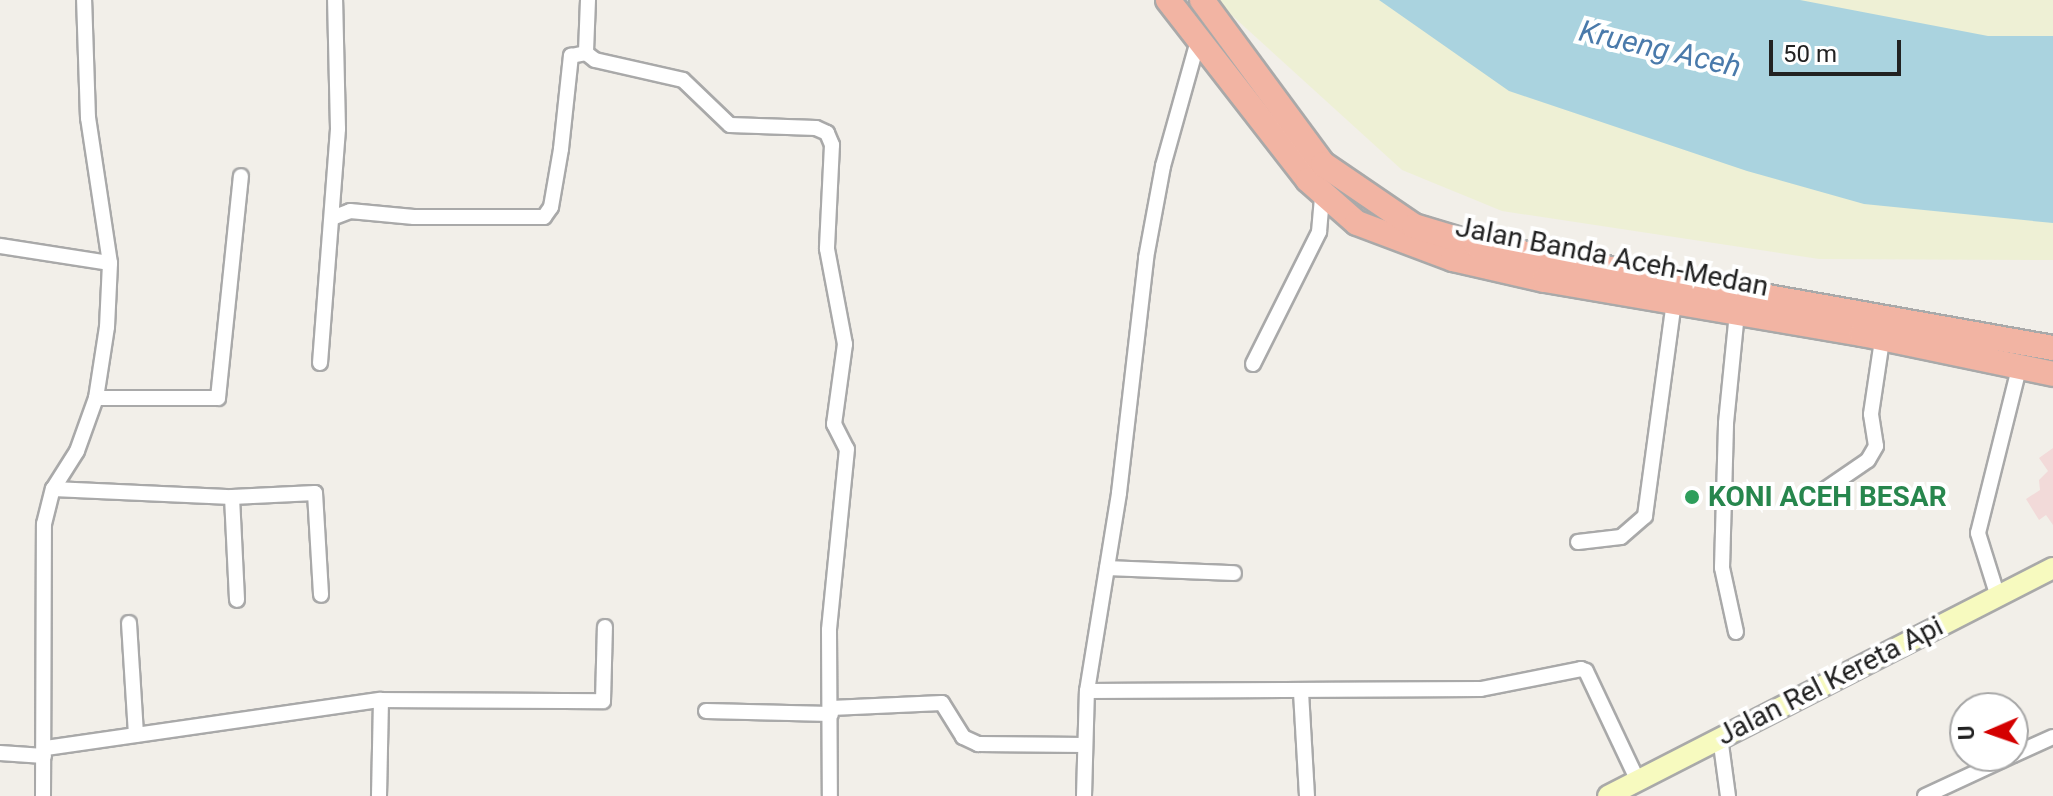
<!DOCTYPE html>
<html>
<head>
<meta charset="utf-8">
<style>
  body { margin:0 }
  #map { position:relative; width:2053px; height:796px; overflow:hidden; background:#f2efe9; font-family:Roboto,sans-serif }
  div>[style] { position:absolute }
  .commercial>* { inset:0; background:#f2dad9 }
  .farmland>* { inset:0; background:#eef0d5 }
  .water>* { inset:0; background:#aad3df }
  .roads { filter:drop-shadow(2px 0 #a9a9a9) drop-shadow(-2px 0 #a9a9a9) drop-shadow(0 2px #a9a9a9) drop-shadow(0 -2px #a9a9a9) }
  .minor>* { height:14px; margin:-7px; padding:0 7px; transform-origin:7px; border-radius:7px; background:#fff }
  .secondary>* { height:20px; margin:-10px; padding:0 10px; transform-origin:10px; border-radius:10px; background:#f7fabf }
  .trunk>* { height:24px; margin:-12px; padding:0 12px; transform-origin:12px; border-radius:12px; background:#f2b4a3 }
  .dots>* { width:22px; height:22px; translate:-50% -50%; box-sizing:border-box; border:4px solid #fff; border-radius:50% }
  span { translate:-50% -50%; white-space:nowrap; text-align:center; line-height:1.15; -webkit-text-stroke:8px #fff; paint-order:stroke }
  .street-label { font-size:28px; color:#222 }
  .leisure-label { font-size:28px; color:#27864d; font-weight:700 }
  .left { translate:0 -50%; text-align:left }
  .water-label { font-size:30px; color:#4a7aab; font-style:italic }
  .north { position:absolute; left:1949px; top:692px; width:80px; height:80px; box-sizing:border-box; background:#fff; border:2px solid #a7a7a7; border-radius:50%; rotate:268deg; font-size:22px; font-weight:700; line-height:32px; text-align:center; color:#222 }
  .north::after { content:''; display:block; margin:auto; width:28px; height:36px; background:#d40000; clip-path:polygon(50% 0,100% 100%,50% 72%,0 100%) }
  .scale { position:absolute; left:1769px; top:40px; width:132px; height:36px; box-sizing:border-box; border:4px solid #222; border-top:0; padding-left:10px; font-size:24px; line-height:28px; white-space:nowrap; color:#222; -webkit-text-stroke:6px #fff; paint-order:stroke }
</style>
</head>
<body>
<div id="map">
  <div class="commercial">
    <div style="clip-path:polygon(2053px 448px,2053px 525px,2046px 515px,2039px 520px,2026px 499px,2040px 490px,2039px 480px,2048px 471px,2039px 458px)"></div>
  </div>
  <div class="farmland">
    <div style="clip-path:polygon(1215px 0,2053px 0,2053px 260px,1819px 259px,1502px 211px,1402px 170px)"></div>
  </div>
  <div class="water">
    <div style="clip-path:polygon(1379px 0,1800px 0,1988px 36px,2053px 36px,2053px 223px,1864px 204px,1747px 171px,1509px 91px)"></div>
  </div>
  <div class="roads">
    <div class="minor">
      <div style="left:588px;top:0;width:53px;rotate:92.2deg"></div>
      <div style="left:586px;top:53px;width:11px;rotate:38deg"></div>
      <div style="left:595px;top:60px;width:90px;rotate:12.8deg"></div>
      <div style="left:683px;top:80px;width:65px;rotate:43.8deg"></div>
      <div style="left:730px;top:125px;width:86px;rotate:2deg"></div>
      <div style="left:816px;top:128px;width:12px;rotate:24deg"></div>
      <div style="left:827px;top:133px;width:13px;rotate:67deg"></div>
      <div style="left:832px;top:145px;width:104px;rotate:92.8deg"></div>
      <div style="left:827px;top:249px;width:97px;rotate:79.3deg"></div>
      <div style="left:845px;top:344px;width:81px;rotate:97.8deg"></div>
      <div style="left:834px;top:424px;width:28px;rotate:63deg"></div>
      <div style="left:847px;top:449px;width:182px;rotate:95.7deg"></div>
      <div style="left:829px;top:630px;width:166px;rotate:89.7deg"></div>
      <div style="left:332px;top:218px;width:19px;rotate:-21deg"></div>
      <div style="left:350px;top:211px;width:64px;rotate:5.4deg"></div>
      <div style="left:414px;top:217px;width:130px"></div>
      <div style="left:544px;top:217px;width:12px;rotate:-55deg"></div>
      <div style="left:551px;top:207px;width:59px;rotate:-80.2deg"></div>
      <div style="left:561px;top:149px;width:94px;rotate:-83.9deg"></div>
      <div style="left:571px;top:56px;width:15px;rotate:-11deg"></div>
      <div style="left:0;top:246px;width:111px;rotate:8.8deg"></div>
      <div style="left:320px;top:363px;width:235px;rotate:-85.6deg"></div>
      <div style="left:338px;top:129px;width:129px;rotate:-91.3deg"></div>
      <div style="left:1253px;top:364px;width:148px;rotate:-63.4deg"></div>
      <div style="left:1319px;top:232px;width:37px;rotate:-85deg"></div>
      <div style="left:96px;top:398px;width:122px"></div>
      <div style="left:218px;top:398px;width:223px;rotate:-84.1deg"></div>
      <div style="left:53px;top:489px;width:179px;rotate:2.6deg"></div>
      <div style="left:232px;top:497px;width:83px;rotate:-2.8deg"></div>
      <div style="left:315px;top:493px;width:102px;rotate:86.6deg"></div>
      <div style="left:1820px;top:493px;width:58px;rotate:-34.5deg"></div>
      <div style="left:1868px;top:460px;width:16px;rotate:-60deg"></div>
      <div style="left:1876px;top:446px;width:32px;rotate:-99deg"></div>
      <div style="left:1871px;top:414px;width:75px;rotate:-81.5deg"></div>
      <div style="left:232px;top:497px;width:103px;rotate:87.2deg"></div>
      <div style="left:1578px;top:542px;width:43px;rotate:-6.6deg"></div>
      <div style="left:1621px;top:537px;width:32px;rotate:-41deg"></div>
      <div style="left:1645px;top:516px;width:217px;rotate:-82.3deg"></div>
      <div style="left:1107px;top:568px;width:127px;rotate:2.3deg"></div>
      <div style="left:1998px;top:597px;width:67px;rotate:-107.4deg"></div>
      <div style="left:1978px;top:533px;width:170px;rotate:-76deg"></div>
      <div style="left:129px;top:623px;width:112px;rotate:86.4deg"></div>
      <div style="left:1736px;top:632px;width:66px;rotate:-102.3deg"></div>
      <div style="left:1722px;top:568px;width:145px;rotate:-88.4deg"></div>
      <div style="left:1726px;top:423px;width:111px;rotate:-84.3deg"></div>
      <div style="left:1087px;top:691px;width:394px;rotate:-0.3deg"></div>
      <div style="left:1481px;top:689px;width:102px;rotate:-11.3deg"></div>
      <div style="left:1581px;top:669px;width:5px;rotate:22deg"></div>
      <div style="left:1586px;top:671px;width:119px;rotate:64.7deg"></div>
      <div style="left:1301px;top:692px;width:104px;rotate:86.7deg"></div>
      <div style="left:831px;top:708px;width:111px;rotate:-2.6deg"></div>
      <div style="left:942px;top:703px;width:40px;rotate:58deg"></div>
      <div style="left:963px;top:737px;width:17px;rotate:25deg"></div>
      <div style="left:978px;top:744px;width:107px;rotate:0.5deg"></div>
      <div style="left:706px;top:711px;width:125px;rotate:1.4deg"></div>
      <div style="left:1720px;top:737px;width:60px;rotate:82.3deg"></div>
      <div style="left:46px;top:748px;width:338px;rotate:-8.2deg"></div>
      <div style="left:381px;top:700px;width:222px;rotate:0.3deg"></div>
      <div style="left:603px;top:701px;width:74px;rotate:-88.5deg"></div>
      <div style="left:0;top:753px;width:44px;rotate:3.9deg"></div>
      <div style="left:2013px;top:755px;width:44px;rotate:-24.2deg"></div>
      <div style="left:43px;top:796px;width:272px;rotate:-89.8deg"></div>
      <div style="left:44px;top:524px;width:36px;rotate:-76deg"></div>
      <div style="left:53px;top:489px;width:45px;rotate:-57.7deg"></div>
      <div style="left:77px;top:451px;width:56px;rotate:-70.3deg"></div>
      <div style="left:96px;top:398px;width:72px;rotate:-81.2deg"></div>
      <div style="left:107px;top:327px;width:64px;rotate:-87.3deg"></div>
      <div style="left:110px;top:263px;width:147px;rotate:-98.6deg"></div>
      <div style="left:88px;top:118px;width:118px;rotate:-91.9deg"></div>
      <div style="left:379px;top:796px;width:96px;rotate:-88.8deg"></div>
      <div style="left:1084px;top:796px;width:105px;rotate:-88.4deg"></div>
      <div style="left:1087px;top:691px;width:201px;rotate:-80.8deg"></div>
      <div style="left:1119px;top:493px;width:237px;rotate:-83.4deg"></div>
      <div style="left:1146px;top:258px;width:94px;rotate:-79.5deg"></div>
      <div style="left:1163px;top:166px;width:130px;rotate:-74.4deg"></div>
      <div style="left:1925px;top:796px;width:95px;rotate:-24.9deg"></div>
    </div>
    <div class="secondary">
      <div style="left:1608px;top:796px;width:500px;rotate:-27.13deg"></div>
    </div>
    <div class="trunk">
      <div style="left:1168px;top:0;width:228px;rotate:52.1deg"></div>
      <div style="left:1308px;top:180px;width:65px;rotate:41.3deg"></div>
      <div style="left:1357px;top:223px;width:103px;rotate:20.6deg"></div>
      <div style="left:1453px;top:259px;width:94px;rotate:12.9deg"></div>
      <div style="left:1545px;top:280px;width:322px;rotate:9.7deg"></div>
      <div style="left:1862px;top:334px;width:195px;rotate:11.8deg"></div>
      <div style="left:1202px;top:0;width:204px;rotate:53.6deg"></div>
      <div style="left:1323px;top:164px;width:110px;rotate:34.3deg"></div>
      <div style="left:1414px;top:226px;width:66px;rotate:16.8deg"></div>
      <div style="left:1477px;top:245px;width:585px;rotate:10.14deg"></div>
    </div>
  </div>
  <div class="dots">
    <div style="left:1692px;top:497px;background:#2e9e5b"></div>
  </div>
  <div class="street-label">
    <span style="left:1612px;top:257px;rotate:11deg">Jalan Banda Aceh-Medan</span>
    <span style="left:1830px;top:681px;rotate:-27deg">Jalan Rel Kereta Api</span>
  </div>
  <div class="leisure-label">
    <span class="left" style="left:1708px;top:497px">KONI ACEH BESAR</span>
  </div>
  <div class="water-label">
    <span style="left:1660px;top:49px;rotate:13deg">Krueng Aceh</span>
  </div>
  <div class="north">U</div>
  <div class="scale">50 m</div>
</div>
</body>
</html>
